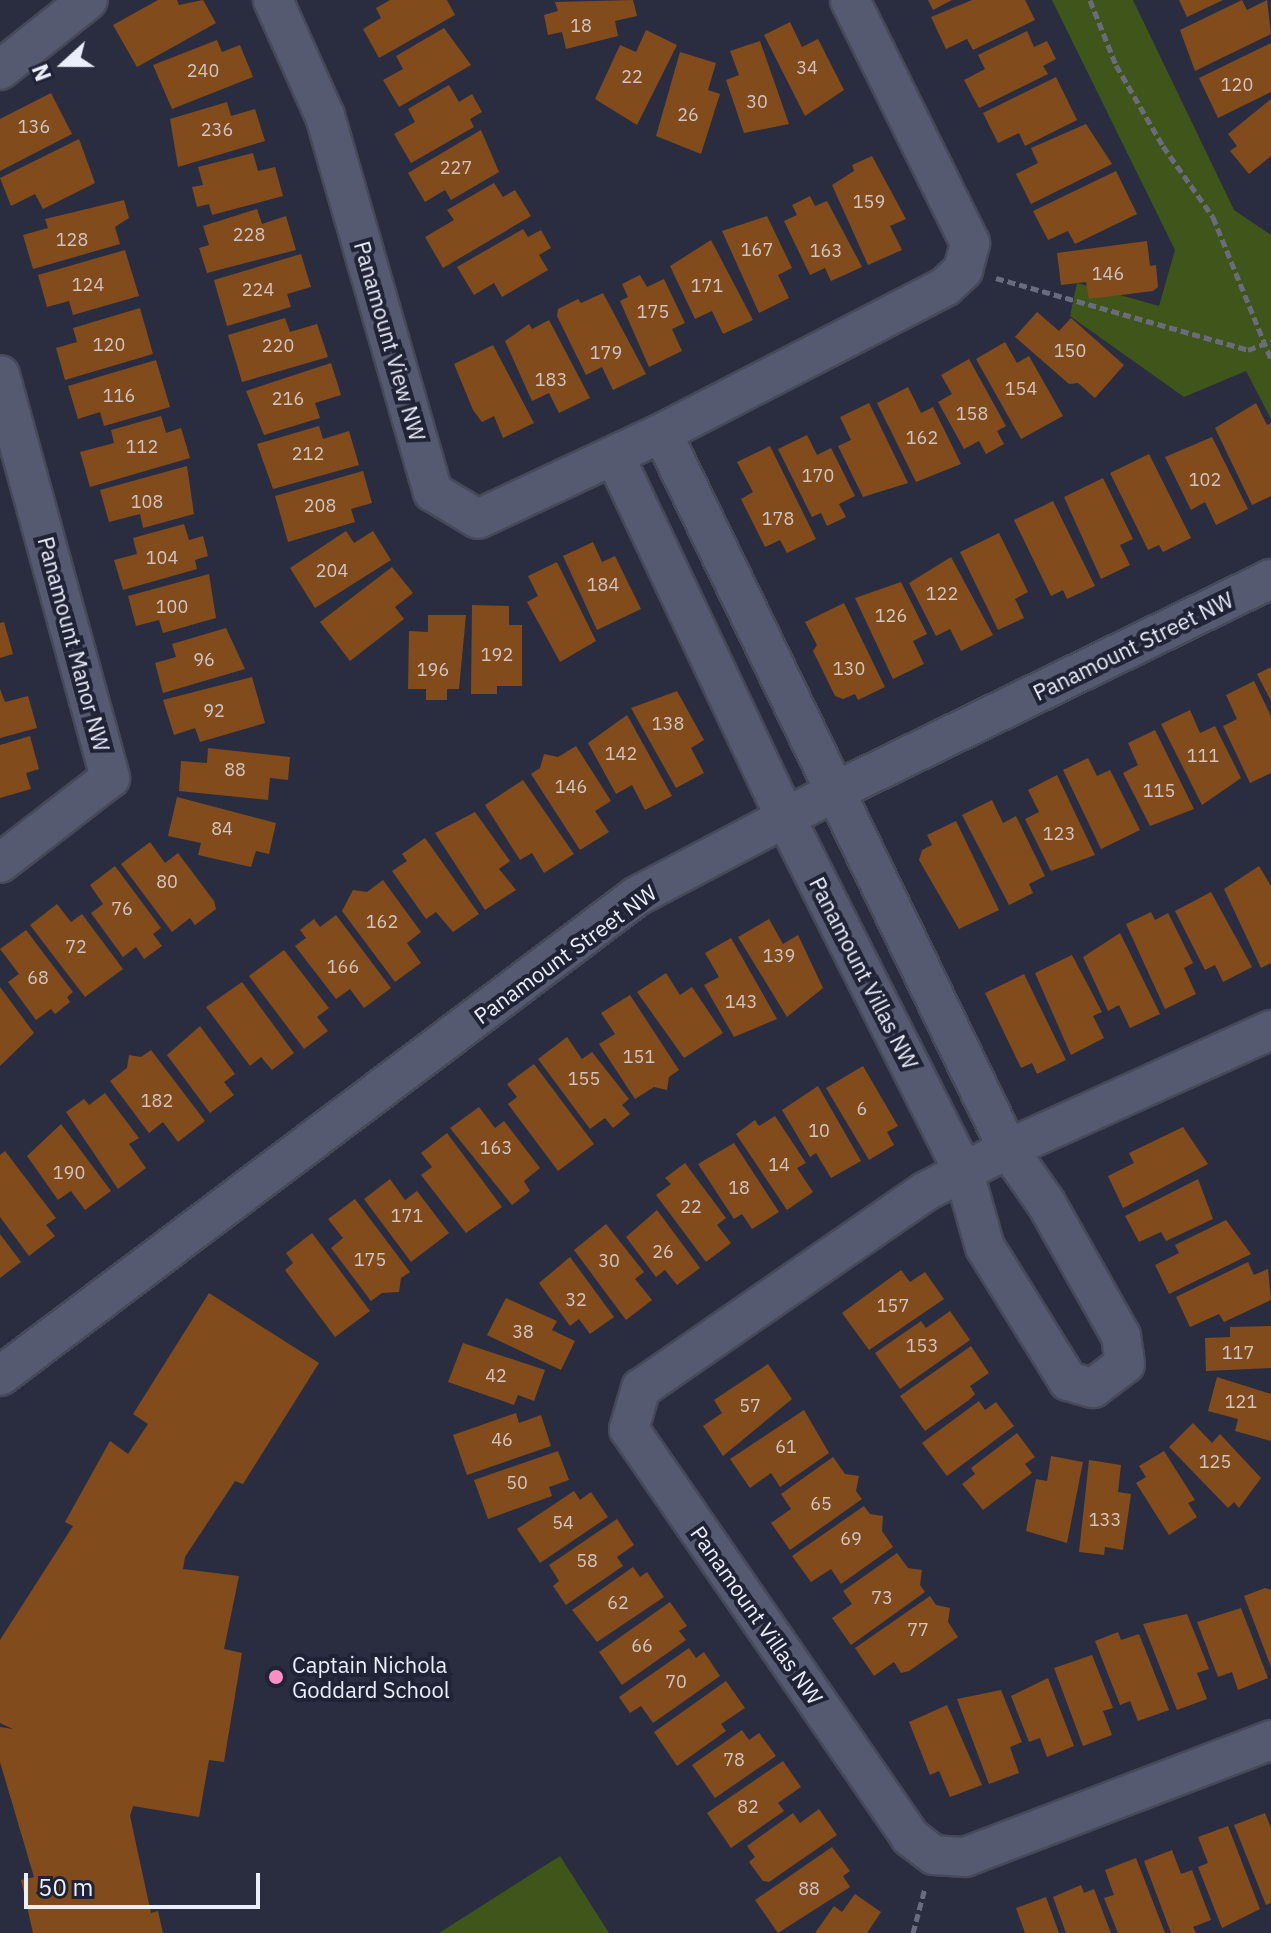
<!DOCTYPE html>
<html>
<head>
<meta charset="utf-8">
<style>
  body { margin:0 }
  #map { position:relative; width:1271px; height:1933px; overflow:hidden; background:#2a2d40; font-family:"IBM Plex Sans",sans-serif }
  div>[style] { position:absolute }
  .green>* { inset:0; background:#405519 }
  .building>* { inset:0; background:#824b1c }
  .path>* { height:5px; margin-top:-2.5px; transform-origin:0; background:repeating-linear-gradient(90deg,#696c7d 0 8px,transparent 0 12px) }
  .roads { filter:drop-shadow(2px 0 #46495a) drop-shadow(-2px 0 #46495a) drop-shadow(0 2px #46495a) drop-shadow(0 -2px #46495a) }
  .minor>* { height:38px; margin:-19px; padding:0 19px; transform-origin:19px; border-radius:19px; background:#565a70 }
  .dots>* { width:22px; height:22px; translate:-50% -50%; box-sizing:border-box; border:4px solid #202336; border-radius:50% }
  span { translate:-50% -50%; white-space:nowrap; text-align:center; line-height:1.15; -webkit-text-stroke:8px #202336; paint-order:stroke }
  .number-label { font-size:18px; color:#d1c5c3 }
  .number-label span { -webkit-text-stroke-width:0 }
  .street-label { font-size:22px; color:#ebeefb }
  .poi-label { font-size:22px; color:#ebeefb }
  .left { translate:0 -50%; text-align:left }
  .north { position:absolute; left:24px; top:24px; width:80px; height:80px; -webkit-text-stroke:6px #202336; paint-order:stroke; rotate:249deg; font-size:22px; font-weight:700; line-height:32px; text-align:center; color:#ebeefb }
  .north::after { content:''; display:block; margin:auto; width:28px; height:36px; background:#ebeefb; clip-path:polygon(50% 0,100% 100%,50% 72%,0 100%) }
  .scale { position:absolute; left:24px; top:1873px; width:236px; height:36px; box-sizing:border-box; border:4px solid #ebeefb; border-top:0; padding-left:10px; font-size:24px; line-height:28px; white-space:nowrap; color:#ebeefb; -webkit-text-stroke:6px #202336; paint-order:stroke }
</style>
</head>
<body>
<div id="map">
  <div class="green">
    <div style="clip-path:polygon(1052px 0,1133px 0,1234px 210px,1271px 235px,1271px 419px,1246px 371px,1184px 397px,1070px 316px,1077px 283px,1159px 306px,1175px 250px)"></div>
    <div style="clip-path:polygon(560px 1856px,609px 1933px,439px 1933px)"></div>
  </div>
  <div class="building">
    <div style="clip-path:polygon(158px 0,177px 0,179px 5px,203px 0,216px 23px,137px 67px,113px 25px)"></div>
    <div style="clip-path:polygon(390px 0,447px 0,455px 15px,379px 58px,363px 29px,381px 18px,376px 8px)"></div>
    <div style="clip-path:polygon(633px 0,637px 16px,615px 21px,618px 36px,566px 49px,562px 32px,548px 35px,544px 15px,558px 11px,555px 2px)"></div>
    <div style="clip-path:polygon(928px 0,952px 0,933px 10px)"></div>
    <div style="clip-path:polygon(972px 0,1025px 0,1035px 20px,973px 50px,967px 39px,946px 49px,931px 17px)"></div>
    <div style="clip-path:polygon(1179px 0,1223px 0,1187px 17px)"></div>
    <div style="clip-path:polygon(1242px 0,1247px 10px,1267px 0,1271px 34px,1195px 71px,1180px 30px)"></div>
    <div style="clip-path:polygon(790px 22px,802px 47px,818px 39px,844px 90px,805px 116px,764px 35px)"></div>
    <div style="clip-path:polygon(444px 28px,471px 65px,399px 107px,383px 80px,403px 69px,396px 56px)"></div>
    <div style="clip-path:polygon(646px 30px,677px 45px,637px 125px,595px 99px,620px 45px,636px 52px)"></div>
    <div style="clip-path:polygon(1027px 31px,1034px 47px,1047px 41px,1056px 59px,1043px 66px,1048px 74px,979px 108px,964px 80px,985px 69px,978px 55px)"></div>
    <div style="clip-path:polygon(217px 40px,222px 52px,240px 45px,253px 77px,172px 109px,153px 65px)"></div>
    <div style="clip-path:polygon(760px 41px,789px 124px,744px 133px,726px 80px,739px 75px,730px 51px)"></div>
    <div style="clip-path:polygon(1271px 43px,1271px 92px,1218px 118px,1199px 78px)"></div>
    <div style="clip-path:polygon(680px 52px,716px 63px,708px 90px,720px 94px,701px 154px,656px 136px)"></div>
    <div style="clip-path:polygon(1056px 77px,1077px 120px,1025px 146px,1019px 133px,998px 143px,983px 113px)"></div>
    <div style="clip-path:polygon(449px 85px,459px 102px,472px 94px,482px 112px,470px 119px,474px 127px,411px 163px,394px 134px,415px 122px,408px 109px)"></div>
    <div style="clip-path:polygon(51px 93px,72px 134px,0 171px,0 119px)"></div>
    <div style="clip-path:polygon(1271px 99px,1271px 156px,1249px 174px,1230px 151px,1237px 146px,1228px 134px)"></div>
    <div style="clip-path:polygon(227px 102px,231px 116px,255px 109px,265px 141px,178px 167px,170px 119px)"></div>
    <div style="clip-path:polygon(1086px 124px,1112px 164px,1031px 204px,1016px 174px,1038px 163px,1031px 148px)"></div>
    <div style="clip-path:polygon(481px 130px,499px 172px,451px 200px,445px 190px,425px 202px,408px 173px)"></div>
    <div style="clip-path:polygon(79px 139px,95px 183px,43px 209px,35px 194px,11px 206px,0 178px)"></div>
    <div style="clip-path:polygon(253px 153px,258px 171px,275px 167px,283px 196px,212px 215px,209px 204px,197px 207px,192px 187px,203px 185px,198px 167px)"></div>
    <div style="clip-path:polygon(872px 156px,906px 219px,890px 226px,902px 250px,868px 265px,832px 185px,854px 171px,852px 165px)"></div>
    <div style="clip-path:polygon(1116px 171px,1137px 214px,1075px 244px,1068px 231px,1048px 240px,1033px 211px)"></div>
    <div style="clip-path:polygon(494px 183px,503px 197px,515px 190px,531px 216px,443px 268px,425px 237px,454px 220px,447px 210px)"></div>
    <div style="clip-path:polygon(810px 196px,815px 206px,827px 201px,862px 267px,831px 281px,825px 268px,810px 275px,784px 221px,797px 215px,792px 205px)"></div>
    <div style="clip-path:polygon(124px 200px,129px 218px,115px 227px,120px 244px,33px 269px,23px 235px,48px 228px,45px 219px)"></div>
    <div style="clip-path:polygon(257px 209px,262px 224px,286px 216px,296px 250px,207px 273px,199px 248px,209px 245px,203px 226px)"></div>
    <div style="clip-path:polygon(767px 216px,792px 268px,778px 275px,789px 298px,759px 313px,722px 231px)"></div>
    <div style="clip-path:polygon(523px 229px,528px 237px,541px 230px,551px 248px,539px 255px,548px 270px,502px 297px,494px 283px,474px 295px,457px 267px)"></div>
    <div style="clip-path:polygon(711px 240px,753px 320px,723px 334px,712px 311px,695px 319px,670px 266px)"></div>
    <div style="clip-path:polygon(1147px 241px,1150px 266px,1156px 265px,1158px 287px,1153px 291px,1089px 299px,1086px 282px,1061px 285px,1057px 253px)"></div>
    <div style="clip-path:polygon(125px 250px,139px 296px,73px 315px,69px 301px,47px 307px,38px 275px)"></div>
    <div style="clip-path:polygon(301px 254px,311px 287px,287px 294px,291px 307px,227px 326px,214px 280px)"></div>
    <div style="clip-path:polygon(640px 275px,647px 287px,664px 279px,685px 323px,672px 329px,682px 351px,649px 367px,620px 301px,628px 297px,622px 284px)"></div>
    <div style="clip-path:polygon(603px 293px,646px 374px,613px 390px,602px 367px,586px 375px,557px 316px,558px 309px,578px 299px,581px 303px)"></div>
    <div style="clip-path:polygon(140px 308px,153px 354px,65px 380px,56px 348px,77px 342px,73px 328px)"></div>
    <div style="clip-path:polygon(1037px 312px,1059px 331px,1071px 318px,1124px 365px,1095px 398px,1078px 383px,1069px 384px,1015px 337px)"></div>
    <div style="clip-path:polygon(285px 318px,290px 332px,317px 324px,328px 357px,242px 382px,228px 335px)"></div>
    <div style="clip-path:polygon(549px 320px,590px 398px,559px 413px,549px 393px,532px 401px,505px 341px,529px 324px,532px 329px)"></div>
    <div style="clip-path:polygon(1005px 342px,1017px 363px,1029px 356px,1063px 416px,1021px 439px,976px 359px)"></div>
    <div style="clip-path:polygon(493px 345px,534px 423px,503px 438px,494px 416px,482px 422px,473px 410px,454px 364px)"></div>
    <div style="clip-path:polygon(969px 359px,1006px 426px,997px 431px,1004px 444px,986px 454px,979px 441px,964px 449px,938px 402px,952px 394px,941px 375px)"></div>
    <div style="clip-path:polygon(156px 360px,170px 407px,104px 426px,100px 412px,78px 419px,68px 386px)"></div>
    <div style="clip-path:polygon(331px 363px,341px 395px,315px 403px,320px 418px,264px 435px,246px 391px)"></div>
    <div style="clip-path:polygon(908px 387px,921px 413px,933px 407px,961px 464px,916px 482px,877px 403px)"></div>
    <div style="clip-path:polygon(869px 403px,908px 483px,863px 497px,838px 446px,851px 440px,840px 417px)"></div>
    <div style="clip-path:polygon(1256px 403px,1267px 425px,1271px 423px,1271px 496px,1252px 505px,1215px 428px)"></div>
    <div style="clip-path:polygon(161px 416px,166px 433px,181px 428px,190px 458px,90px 487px,80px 452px,114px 443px,111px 430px)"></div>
    <div style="clip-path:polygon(319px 426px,323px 439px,349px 431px,359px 465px,273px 489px,257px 444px)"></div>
    <div style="clip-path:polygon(807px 435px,817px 455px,831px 448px,855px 496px,839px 504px,846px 517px,827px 526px,821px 513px,812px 517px,778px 449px)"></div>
    <div style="clip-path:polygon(1212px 437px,1248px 509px,1216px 525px,1205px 502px,1191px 510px,1165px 457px)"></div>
    <div style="clip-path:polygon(770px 446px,816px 539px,787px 553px,780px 540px,765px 547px,741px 499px,753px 492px,737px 462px)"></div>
    <div style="clip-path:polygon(1149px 454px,1191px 538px,1163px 552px,1159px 545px,1148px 550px,1110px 473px)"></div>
    <div style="clip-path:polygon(187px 466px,194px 514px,143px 528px,140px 514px,109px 522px,100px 490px)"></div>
    <div style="clip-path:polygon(363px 471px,372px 503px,351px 509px,355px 522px,288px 542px,275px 496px)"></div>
    <div style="clip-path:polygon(1103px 478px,1133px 539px,1120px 545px,1130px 565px,1101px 579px,1064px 497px)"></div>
    <div style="clip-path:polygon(1053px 501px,1095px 586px,1067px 599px,1063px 590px,1051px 596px,1014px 520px)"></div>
    <div style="clip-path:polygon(184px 524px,189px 540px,203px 536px,208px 556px,195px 560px,197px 569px,123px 590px,114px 560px,137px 554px,133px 538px)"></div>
    <div style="clip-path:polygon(346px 531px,354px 543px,373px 531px,391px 560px,315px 608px,290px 568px)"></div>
    <div style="clip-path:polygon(999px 533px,1028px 592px,1015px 599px,1024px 618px,998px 630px,960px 552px)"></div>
    <div style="clip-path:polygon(593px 542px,602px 562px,615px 556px,641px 609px,597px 630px,563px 556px)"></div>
    <div style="clip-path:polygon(951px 557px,993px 635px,961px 651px,950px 629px,936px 636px,909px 583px)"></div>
    <div style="clip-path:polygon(557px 562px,596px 641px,560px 662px,527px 602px,538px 596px,528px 576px)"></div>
    <div style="clip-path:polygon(392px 567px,413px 593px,395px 607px,404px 619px,350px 661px,320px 622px)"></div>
    <div style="clip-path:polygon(209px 574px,216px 618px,163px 633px,159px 620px,136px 626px,128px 596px)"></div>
    <div style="clip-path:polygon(901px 582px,927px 634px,913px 641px,924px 664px,893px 679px,855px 598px)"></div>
    <div style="clip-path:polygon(844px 603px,885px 687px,858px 700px,855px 694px,843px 699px,835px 696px,813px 651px,817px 645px,805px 622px)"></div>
    <div style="clip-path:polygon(472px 605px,509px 606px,509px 625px,522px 625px,522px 686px,497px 686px,497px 694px,471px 694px)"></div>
    <div style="clip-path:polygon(428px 615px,466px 615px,459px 689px,447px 689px,447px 700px,426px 700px,426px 689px,408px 689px,409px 631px,428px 632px)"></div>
    <div style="clip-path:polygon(4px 622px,13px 654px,0 658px,0 623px)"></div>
    <div style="clip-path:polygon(226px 628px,245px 669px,163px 693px,155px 663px,176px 657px,172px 644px)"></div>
    <div style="clip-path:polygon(1271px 667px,1271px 701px,1257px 674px)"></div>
    <div style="clip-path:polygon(252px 677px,265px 723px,200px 742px,195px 728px,174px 735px,163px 700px)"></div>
    <div style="clip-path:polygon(1254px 681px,1271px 716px,1271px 773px,1250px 783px,1223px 726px,1237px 719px,1226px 695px)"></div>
    <div style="clip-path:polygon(0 689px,5px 702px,28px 696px,37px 728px,0 738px)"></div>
    <div style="clip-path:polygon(677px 691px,704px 740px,691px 748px,704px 773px,676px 788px,631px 708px)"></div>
    <div style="clip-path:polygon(1190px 710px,1200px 733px,1215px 726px,1241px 778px,1202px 805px,1161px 724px)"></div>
    <div style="clip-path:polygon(627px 715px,672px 796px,645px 810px,632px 785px,616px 794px,588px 743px)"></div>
    <div style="clip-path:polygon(1155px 730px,1194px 809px,1150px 826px,1123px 773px,1138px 765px,1128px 743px)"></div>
    <div style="clip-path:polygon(30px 736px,39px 769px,26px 773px,31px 789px,0 798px,0 745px)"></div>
    <div style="clip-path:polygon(576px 746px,611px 801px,595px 811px,609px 832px,580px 850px,531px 774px,540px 768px,544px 754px,558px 757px)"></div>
    <div style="clip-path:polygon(208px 748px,290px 757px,288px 780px,270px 778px,268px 800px,179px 791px,181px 761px,207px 763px)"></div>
    <div style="clip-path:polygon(1088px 758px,1097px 776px,1110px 770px,1140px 830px,1101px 849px,1063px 770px)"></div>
    <div style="clip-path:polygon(1057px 775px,1095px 855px,1051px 871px,1025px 819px,1039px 812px,1028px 790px)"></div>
    <div style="clip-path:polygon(523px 780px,574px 854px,544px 873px,532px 853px,520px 860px,485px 805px)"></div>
    <div style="clip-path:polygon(177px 797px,276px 823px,269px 854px,256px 851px,251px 867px,198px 855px,201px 843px,168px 836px)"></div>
    <div style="clip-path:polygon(992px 800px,1003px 823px,1016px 816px,1045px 876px,1029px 884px,1033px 893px,1009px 905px,962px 815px)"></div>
    <div style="clip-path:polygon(475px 812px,510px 861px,499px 869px,516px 890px,485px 910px,435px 833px)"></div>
    <div style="clip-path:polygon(956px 821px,999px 910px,959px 929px,919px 860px,922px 850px,932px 845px,927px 835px)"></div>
    <div style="clip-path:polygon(425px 838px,479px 914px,453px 932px,436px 912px,426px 919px,392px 871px,407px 861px,402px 854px)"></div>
    <div style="clip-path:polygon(150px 842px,165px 863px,178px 853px,214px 901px,216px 909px,195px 925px,190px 918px,172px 932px,121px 864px)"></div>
    <div style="clip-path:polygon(115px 866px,161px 928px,153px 934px,162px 946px,144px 959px,136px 947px,123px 957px,91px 913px,103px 904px,90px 885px)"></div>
    <div style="clip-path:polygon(1259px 866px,1271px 886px,1271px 963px,1261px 968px,1224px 889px)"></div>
    <div style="clip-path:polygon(383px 880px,421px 932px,407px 943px,421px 963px,395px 982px,342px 911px,353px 890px,367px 892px)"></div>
    <div style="clip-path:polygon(1211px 892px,1252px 967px,1223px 982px,1215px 965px,1205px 970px,1175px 911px)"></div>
    <div style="clip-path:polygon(57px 904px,71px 922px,82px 914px,123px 969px,85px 997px,30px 925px)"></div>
    <div style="clip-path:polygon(1151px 912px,1155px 920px,1168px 913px,1193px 963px,1184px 968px,1196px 994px,1165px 1009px,1126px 924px)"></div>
    <div style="clip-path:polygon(336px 915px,391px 988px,364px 1008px,350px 989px,336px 999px,295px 946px,306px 938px,300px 930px,314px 919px,320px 927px)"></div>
    <div style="clip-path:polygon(769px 919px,783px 944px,798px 935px,823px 988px,787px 1017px,738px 937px)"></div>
    <div style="clip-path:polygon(26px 930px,73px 992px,67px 997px,70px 1002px,55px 1014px,51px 1009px,36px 1020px,8px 982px,19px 974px,0 949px)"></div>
    <div style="clip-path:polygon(1120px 933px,1160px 1014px,1130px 1028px,1119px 1005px,1108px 1011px,1083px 957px)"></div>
    <div style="clip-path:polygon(731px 938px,777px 1019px,734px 1037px,704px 985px,719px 977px,705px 953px)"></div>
    <div style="clip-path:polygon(284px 950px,329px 1008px,317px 1017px,328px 1031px,304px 1049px,249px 976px)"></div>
    <div style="clip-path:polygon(1072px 955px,1102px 1012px,1093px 1016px,1104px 1038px,1071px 1055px,1035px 973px)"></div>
    <div style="clip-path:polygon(666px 973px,680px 995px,692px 987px,723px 1033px,684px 1058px,637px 992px)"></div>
    <div style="clip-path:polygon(1024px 974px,1066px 1060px,1037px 1074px,1032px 1063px,1021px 1068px,985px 993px)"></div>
    <div style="clip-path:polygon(242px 982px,294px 1053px,272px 1070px,261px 1057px,250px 1066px,206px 1007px)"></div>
    <div style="clip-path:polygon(0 987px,34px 1033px,0 1066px)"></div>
    <div style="clip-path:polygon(630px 995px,679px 1070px,669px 1077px,667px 1090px,654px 1087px,635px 1099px,599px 1044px,615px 1034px,601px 1013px)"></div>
    <div style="clip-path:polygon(200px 1026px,235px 1074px,224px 1082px,234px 1095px,210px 1113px,167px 1055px)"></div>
    <div style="clip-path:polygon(567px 1037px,582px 1059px,592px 1052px,629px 1099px,622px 1105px,630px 1114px,613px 1128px,605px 1118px,590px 1129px,538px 1059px)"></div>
    <div style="clip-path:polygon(151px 1050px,205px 1121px,178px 1142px,163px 1122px,149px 1133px,110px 1081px,127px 1068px,129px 1055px,141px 1057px)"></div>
    <div style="clip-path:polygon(534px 1064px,594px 1144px,558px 1171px,508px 1104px,517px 1097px,507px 1084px)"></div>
    <div style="clip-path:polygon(863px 1066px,898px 1126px,887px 1132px,894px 1145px,869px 1160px,826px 1088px)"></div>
    <div style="clip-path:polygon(818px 1086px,861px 1161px,831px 1178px,816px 1153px,810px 1157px,782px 1110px)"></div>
    <div style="clip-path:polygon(105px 1093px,139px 1138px,129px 1144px,146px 1168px,118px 1189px,66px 1112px,84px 1099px,89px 1105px)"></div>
    <div style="clip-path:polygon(479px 1107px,495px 1128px,504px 1121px,540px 1168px,524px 1181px,530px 1191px,512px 1205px,450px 1128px)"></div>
    <div style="clip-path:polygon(775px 1116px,806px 1163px,797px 1168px,813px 1192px,787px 1210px,736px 1134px,755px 1120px,759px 1126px)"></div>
    <div style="clip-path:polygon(61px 1124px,111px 1191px,85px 1210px,71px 1191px,58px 1200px,27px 1156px)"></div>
    <div style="clip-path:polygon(1183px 1127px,1208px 1164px,1123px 1208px,1108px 1176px,1134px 1163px,1129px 1153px)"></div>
    <div style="clip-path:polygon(447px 1133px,502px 1207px,466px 1233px,421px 1175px,432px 1167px,421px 1153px)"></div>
    <div style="clip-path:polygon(734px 1143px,779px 1212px,752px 1229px,742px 1214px,734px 1219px,698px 1164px)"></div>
    <div style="clip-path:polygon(5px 1151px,56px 1218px,46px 1225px,55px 1236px,29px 1256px,0 1217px,0 1155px)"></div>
    <div style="clip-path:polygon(685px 1163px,726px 1218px,717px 1225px,731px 1243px,706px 1262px,656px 1195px,671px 1184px,665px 1178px)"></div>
    <div style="clip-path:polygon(390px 1179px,405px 1200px,417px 1191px,449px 1233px,411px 1262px,364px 1199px)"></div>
    <div style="clip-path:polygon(1198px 1179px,1213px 1219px,1166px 1241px,1161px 1232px,1139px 1242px,1125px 1216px)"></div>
    <div style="clip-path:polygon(355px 1199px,410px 1272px,401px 1278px,399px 1292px,382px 1293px,371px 1301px,331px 1248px,343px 1238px,328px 1219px)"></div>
    <div style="clip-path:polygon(657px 1210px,700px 1268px,677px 1285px,665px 1270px,656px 1277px,626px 1237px)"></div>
    <div style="clip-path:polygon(1226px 1220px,1251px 1254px,1169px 1294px,1155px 1265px,1179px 1253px,1175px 1245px)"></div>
    <div style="clip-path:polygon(606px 1224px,644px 1272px,635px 1279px,652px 1300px,626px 1320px,574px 1250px)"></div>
    <div style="clip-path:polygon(312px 1233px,370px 1311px,335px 1337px,285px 1270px,293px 1263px,286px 1253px)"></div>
    <div style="clip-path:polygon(0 1234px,21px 1262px,0 1278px)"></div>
    <div style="clip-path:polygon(570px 1257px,614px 1317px,590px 1334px,579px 1319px,570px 1326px,539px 1283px)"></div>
    <div style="clip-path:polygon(1248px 1262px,1254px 1275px,1268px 1269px,1271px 1300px,1224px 1322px,1219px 1314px,1190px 1327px,1176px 1297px)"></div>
    <div style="clip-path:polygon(901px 1270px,910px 1282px,925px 1272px,944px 1299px,869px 1350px,842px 1313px)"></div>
    <div style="clip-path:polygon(209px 1293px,319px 1363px,243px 1484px,235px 1481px,185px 1557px,183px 1569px,239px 1576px,224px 1649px,242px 1653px,224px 1762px,209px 1760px,199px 1817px,133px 1806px,130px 1816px,151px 1913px,158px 1911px,163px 1933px,33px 1933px,21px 1880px,34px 1877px,0 1762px,0 1727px,13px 1729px,0 1723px,0 1640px,73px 1526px,65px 1522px,110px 1441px,128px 1454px,148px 1424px,133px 1414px)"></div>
    <div style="clip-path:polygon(506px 1298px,557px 1321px,552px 1330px,575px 1341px,561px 1370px,487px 1335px)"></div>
    <div style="clip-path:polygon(950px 1311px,970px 1340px,900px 1389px,875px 1353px,921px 1321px,926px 1328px)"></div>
    <div style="clip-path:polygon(1271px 1326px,1271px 1368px,1206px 1371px,1205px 1338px,1230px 1337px,1230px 1327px)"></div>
    <div style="clip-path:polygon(463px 1343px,545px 1370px,534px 1401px,518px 1395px,514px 1405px,448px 1382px)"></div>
    <div style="clip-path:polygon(971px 1346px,989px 1373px,970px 1386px,975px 1394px,969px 1400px,925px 1431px,900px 1396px)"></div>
    <div style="clip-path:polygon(768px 1364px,792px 1399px,723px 1456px,703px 1426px,722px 1413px,714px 1400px)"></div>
    <div style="clip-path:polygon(1217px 1377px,1271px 1394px,1271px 1441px,1235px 1431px,1238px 1419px,1208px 1411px)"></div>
    <div style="clip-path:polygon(979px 1401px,985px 1410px,996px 1402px,1014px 1426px,947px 1476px,922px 1443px)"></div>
    <div style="clip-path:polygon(804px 1410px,829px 1453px,780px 1487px,771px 1473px,750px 1488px,730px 1459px)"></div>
    <div style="clip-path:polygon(516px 1413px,519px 1423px,541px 1415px,551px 1446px,467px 1475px,453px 1435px)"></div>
    <div style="clip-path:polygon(1193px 1423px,1212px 1443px,1220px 1434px,1261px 1478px,1239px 1508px,1234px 1502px,1228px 1508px,1169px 1447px)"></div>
    <div style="clip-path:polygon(1017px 1433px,1035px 1457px,1025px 1464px,1032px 1473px,983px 1510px,962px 1484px,975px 1474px,971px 1468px)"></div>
    <div style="clip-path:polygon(558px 1451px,569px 1480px,549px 1487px,552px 1496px,488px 1519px,474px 1480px)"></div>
    <div style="clip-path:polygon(1164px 1451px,1195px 1500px,1188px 1503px,1197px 1517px,1169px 1535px,1136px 1483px,1146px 1477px,1139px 1466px)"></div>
    <div style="clip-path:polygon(1051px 1456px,1083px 1462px,1067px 1543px,1026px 1531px,1036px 1479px,1047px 1481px)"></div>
    <div style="clip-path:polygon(833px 1457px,845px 1474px,859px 1476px,856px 1491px,862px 1499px,790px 1550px,771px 1523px,791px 1509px,781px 1494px)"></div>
    <div style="clip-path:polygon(1089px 1460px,1121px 1465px,1118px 1492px,1131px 1494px,1123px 1550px,1105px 1547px,1104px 1555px,1079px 1552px)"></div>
    <div style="clip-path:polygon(574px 1491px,580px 1500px,591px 1492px,608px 1517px,540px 1563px,517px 1529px)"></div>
    <div style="clip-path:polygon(864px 1506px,870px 1514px,883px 1516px,882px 1531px,893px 1547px,841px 1584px,831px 1569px,811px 1582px,792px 1556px)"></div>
    <div style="clip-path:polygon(617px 1519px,634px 1545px,617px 1557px,623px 1566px,566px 1605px,553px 1586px,559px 1581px,549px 1565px)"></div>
    <div style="clip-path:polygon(897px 1553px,908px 1568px,922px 1570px,920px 1585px,925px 1592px,851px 1645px,832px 1618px,852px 1604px,843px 1591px)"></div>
    <div style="clip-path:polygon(633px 1567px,640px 1577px,647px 1572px,664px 1597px,597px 1642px,572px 1610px)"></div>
    <div style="clip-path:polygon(1265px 1588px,1271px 1590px,1271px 1667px,1244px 1596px)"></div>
    <div style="clip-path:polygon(930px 1596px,936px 1605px,950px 1608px,948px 1622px,958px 1637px,909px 1671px,901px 1673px,894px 1662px,874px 1676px,855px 1648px)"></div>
    <div style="clip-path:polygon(670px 1602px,687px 1626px,679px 1631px,686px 1640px,622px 1685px,599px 1652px)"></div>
    <div style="clip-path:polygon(1241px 1608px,1268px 1678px,1238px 1690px,1232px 1672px,1218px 1677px,1197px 1622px)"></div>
    <div style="clip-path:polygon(1187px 1614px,1209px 1669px,1197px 1673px,1207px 1699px,1177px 1710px,1143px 1624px)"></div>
    <div style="clip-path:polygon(1118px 1632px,1121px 1640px,1139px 1634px,1169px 1710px,1138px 1721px,1130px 1701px,1120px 1705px,1095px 1641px)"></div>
    <div style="clip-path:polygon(689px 1648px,696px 1658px,704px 1652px,720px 1676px,653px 1723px,641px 1706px,630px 1713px,619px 1697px)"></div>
    <div style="clip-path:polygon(1092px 1655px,1113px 1708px,1103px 1711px,1112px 1735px,1083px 1746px,1054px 1668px)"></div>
    <div style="clip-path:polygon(1048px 1678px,1074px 1746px,1047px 1757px,1040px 1738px,1029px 1742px,1011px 1696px)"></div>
    <div style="clip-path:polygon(726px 1681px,745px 1708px,721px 1724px,726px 1731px,677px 1766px,654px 1732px)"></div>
    <div style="clip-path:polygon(1001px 1690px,1022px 1742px,1010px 1747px,1019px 1773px,989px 1784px,957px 1699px)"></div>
    <div style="clip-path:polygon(947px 1705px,982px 1785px,950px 1797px,939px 1771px,930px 1775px,909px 1722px)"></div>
    <div style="clip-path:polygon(742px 1730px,749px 1740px,759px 1733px,776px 1756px,715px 1798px,692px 1765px)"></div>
    <div style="clip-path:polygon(783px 1761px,801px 1787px,778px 1803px,784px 1811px,731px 1848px,707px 1813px)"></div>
    <div style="clip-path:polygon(819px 1809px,837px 1835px,769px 1882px,763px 1881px,749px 1862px,755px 1857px,747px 1846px,793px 1813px,800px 1823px)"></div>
    <div style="clip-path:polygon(1265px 1813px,1271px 1828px,1271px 1903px,1266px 1905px,1234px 1825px)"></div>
    <div style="clip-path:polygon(1228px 1826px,1260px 1909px,1222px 1928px,1198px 1867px,1208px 1863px,1198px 1837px)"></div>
    <div style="clip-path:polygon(832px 1847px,850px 1871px,843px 1876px,850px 1887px,778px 1933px,755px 1900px)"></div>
    <div style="clip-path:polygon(1172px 1850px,1181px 1874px,1192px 1870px,1211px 1920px,1193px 1927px,1196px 1933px,1171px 1933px,1144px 1861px)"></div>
    <div style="clip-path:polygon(1136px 1858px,1165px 1933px,1118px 1933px,1104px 1898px,1114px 1895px,1105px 1870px)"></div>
    <div style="clip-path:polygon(1081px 1885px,1084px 1893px,1094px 1889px,1111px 1933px,1066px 1933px,1053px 1897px)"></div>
    <div style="clip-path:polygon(855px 1894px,881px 1912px,867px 1933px,815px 1933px,834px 1906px,842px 1912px)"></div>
    <div style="clip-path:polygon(1046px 1897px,1059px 1933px,1025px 1933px,1016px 1908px)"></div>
  </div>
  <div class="path">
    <div style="left:1090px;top:0;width:70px;rotate:68.2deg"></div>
    <div style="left:1116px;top:65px;width:94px;rotate:59.9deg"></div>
    <div style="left:1163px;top:146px;width:87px;rotate:54.8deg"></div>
    <div style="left:1213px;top:217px;width:153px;rotate:67.8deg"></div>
    <div style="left:996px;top:278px;width:262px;rotate:15.9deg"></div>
    <div style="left:1248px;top:350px;width:25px;rotate:-21deg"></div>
    <div style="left:913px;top:1933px;width:47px;rotate:-75.1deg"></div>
  </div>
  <div class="roads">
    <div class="minor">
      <div style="left:273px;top:0;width:127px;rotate:65.9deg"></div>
      <div style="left:325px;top:116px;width:391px;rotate:74deg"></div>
      <div style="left:433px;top:492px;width:52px;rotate:31deg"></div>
      <div style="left:478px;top:519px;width:203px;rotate:-25.1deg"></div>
      <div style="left:662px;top:433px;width:318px;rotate:-27.3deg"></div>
      <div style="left:945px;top:287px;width:25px;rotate:-43deg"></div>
      <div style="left:963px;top:270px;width:28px;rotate:-75deg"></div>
      <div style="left:970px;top:243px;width:271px;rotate:-116.3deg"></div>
      <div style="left:0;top:70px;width:112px;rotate:-38.5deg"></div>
      <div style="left:0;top:375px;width:418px;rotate:74.7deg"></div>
      <div style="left:110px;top:778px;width:139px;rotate:142.3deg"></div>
      <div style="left:615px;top:457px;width:398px;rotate:64.7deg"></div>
      <div style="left:785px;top:817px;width:398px;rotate:63.3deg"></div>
      <div style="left:964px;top:1173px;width:77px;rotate:74.2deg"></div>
      <div style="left:985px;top:1247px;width:158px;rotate:58.2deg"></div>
      <div style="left:1068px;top:1381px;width:26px;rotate:16deg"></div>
      <div style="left:1093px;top:1388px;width:40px;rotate:-37deg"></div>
      <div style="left:1125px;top:1364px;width:28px;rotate:-98deg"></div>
      <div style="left:1121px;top:1336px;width:153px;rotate:-119.4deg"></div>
      <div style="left:1046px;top:1203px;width:66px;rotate:-125.1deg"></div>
      <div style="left:1008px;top:1149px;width:795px;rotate:-115.79deg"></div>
      <div style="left:1271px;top:1030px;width:289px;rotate:155.7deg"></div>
      <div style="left:1008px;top:1149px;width:92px;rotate:152.9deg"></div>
      <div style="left:926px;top:1191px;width:346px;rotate:145.3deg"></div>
      <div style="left:641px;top:1388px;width:43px;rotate:106.3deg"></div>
      <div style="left:629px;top:1429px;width:495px;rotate:55.4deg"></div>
      <div style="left:910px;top:1837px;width:30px;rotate:37deg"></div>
      <div style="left:934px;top:1855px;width:31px;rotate:4deg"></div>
      <div style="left:965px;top:1857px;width:328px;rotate:-20.9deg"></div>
      <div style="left:0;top:1376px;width:798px;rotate:-37deg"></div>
      <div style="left:637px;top:896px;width:223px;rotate:-27.8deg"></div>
      <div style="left:834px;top:792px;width:486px;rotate:-26deg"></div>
    </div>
  </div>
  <div class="dots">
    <div style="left:276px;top:1677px;background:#fa8fc6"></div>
  </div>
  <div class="number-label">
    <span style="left:581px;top:26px">18</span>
    <span style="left:807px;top:68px">34</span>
    <span style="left:203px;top:71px">240</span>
    <span style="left:632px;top:77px">22</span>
    <span style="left:1237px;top:85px">120</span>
    <span style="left:757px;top:102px">30</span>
    <span style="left:688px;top:115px">26</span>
    <span style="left:34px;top:127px">136</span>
    <span style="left:217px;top:130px">236</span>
    <span style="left:456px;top:168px">227</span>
    <span style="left:869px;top:202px">159</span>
    <span style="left:249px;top:235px">228</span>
    <span style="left:72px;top:240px">128</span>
    <span style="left:757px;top:250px">167</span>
    <span style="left:826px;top:251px">163</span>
    <span style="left:1108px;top:274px">146</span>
    <span style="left:88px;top:285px">124</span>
    <span style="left:707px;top:286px">171</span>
    <span style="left:258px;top:290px">224</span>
    <span style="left:653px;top:312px">175</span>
    <span style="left:109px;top:345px">120</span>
    <span style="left:278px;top:346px">220</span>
    <span style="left:1070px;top:351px">150</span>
    <span style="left:606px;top:353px">179</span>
    <span style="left:551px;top:380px">183</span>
    <span style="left:1021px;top:389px">154</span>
    <span style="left:119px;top:396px">116</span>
    <span style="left:288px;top:399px">216</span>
    <span style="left:972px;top:414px">158</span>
    <span style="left:922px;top:438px">162</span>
    <span style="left:142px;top:447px">112</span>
    <span style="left:308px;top:454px">212</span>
    <span style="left:818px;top:476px">170</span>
    <span style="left:1205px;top:480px">102</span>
    <span style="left:147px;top:502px">108</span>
    <span style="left:320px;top:506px">208</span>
    <span style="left:778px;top:519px">178</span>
    <span style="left:162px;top:558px">104</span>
    <span style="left:332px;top:571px">204</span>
    <span style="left:603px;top:585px">184</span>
    <span style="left:942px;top:594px">122</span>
    <span style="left:172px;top:607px">100</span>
    <span style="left:891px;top:616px">126</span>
    <span style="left:497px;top:655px">192</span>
    <span style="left:204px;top:660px">96</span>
    <span style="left:849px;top:669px">130</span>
    <span style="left:433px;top:670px">196</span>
    <span style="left:214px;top:711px">92</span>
    <span style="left:668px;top:724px">138</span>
    <span style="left:621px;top:754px">142</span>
    <span style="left:1203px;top:756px">111</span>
    <span style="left:235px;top:770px">88</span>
    <span style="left:571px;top:787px">146</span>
    <span style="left:1159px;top:791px">115</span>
    <span style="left:222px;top:829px">84</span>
    <span style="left:1059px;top:834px">123</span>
    <span style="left:167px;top:882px">80</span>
    <span style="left:122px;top:909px">76</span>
    <span style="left:382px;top:922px">162</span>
    <span style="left:76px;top:947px">72</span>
    <span style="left:779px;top:956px">139</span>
    <span style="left:343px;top:967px">166</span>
    <span style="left:38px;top:978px">68</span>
    <span style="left:741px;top:1002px">143</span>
    <span style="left:639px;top:1057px">151</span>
    <span style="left:584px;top:1079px">155</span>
    <span style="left:157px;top:1101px">182</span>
    <span style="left:862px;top:1109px">6</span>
    <span style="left:819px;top:1131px">10</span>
    <span style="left:496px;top:1148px">163</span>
    <span style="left:779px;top:1165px">14</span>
    <span style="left:69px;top:1173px">190</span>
    <span style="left:739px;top:1188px">18</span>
    <span style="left:691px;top:1207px">22</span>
    <span style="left:407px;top:1216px">171</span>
    <span style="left:663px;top:1252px">26</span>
    <span style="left:370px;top:1260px">175</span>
    <span style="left:609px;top:1261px">30</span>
    <span style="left:576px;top:1300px">32</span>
    <span style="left:893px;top:1306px">157</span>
    <span style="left:523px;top:1332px">38</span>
    <span style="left:922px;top:1346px">153</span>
    <span style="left:1238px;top:1353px">117</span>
    <span style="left:496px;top:1376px">42</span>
    <span style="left:1241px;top:1402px">121</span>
    <span style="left:750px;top:1406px">57</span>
    <span style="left:502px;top:1440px">46</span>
    <span style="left:786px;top:1447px">61</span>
    <span style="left:1215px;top:1462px">125</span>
    <span style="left:517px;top:1483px">50</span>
    <span style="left:821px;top:1504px">65</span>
    <span style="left:1105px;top:1520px">133</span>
    <span style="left:563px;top:1523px">54</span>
    <span style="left:851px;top:1539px">69</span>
    <span style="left:587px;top:1561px">58</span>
    <span style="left:882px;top:1598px">73</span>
    <span style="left:618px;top:1603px">62</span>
    <span style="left:918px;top:1630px">77</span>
    <span style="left:642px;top:1646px">66</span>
    <span style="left:676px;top:1682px">70</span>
    <span style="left:734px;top:1760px">78</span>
    <span style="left:748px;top:1807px">82</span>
    <span style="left:809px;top:1889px">88</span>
  </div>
  <div class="street-label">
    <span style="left:390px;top:341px;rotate:74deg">Panamount View NW</span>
    <span style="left:74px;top:644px;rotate:75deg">Panamount Manor NW</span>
    <span style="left:1133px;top:646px;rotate:-26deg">Panamount Street NW</span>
    <span style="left:565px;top:954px;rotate:-36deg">Panamount Street NW</span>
    <span style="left:864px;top:973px;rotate:63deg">Panamount Villas NW</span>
    <span style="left:757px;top:1615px;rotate:55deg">Panamount Villas NW</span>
  </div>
  <div class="poi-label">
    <span class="left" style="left:292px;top:1677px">Captain Nichola<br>Goddard School</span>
  </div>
  <div class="north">N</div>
  <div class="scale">50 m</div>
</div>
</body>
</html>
